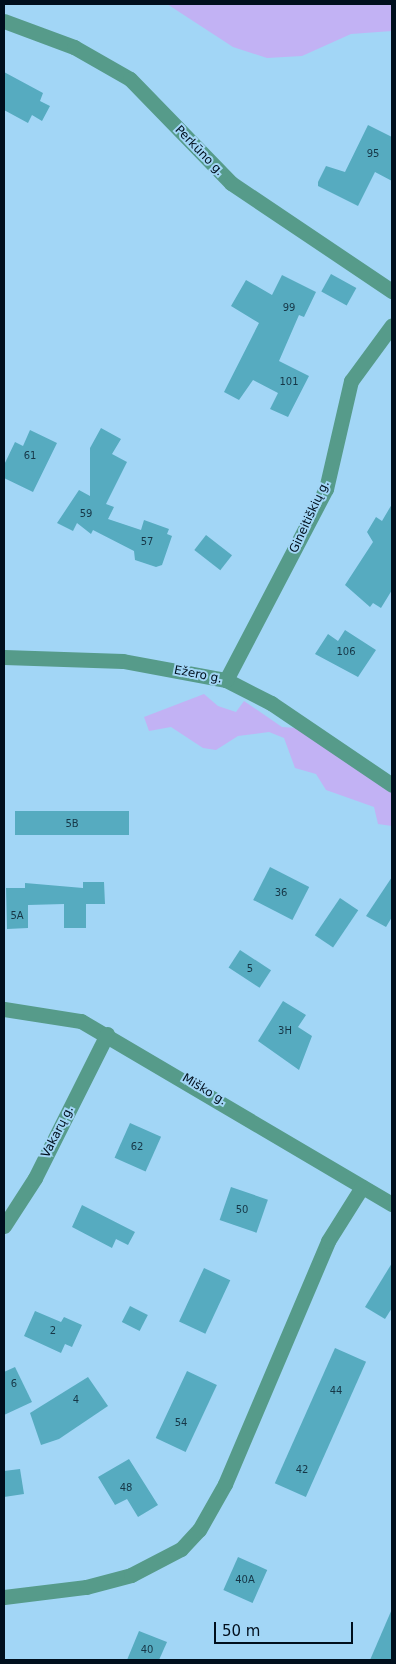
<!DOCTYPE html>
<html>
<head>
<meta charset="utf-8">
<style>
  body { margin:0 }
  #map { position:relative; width:396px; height:1664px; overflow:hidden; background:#a2d6f6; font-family:"DejaVu Sans",sans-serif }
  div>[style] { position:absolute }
  .green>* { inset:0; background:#c2b2f4 }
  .building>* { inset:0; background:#56abc0; transform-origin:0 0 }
  .street>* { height:15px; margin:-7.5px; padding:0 7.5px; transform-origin:7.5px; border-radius:7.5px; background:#569b8a }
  span { translate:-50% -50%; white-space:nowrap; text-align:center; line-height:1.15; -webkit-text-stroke:4px #a2d6f6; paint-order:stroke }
  .number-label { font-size:10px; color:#163646 }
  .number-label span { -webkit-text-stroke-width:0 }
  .street-label { font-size:12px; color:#000f1d }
  .frame { position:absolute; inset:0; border:5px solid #000f1d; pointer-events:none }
  .scale { position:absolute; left:214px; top:1622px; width:139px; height:22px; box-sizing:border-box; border:2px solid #000f1d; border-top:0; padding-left:6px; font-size:15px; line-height:18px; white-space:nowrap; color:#000f1d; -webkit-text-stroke:4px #a2d6f6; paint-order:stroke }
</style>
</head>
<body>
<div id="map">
  <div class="green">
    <div style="clip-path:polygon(167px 4px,392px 4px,392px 31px,351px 34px,302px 56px,267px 58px,233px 47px)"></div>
    <div style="clip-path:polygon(204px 694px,218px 706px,236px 712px,244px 701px,282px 727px,297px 728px,362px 769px,392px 792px,392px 826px,378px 824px,374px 807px,326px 790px,316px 774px,295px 768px,284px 738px,269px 732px,238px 736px,216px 750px,203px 748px,171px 727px,149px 731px,144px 717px)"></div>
  </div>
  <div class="building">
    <div style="clip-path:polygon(4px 72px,43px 93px,40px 101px,50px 106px,42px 121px,32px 115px,28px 123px,4px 110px)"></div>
    <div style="clip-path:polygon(368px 125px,392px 137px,392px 181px,375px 172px,358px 206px,318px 186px,318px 182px,326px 166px,345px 172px)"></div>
    <div style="left:331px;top:274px;width:29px;height:20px;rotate:29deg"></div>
    <div style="clip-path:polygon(282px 275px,316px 292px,304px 317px,299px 315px,279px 361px,309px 376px,288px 417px,270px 409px,278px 393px,253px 380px,239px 400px,224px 392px,259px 323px,231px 306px,246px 280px,272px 295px)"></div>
    <div style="clip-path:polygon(101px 428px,121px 439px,112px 454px,127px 462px,106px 504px,114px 507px,108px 519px,141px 530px,144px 520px,169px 529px,167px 534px,172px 536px,162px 565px,156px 567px,135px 560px,134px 551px,93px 530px,91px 534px,77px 523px,73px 531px,57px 523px,79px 490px,90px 496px,90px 448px)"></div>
    <div style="clip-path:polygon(30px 430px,57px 443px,33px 492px,4px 478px,4px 465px,15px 442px,23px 446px)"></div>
    <div style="clip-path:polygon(392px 504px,392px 590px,381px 608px,373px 603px,370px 607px,345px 585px,373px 542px,367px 532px,376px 517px,382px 521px)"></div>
    <div style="left:206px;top:535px;width:33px;height:19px;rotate:38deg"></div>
    <div style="clip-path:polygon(345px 630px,376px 650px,358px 677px,315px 654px,328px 634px,338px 641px)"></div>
    <div style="left:129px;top:811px;width:24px;height:114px;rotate:90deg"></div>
    <div style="left:270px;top:867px;width:44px;height:37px;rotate:27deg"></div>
    <div style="clip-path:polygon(392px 877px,392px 917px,386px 927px,366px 916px)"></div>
    <div style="clip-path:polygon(83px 882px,104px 882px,105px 904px,86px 904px,86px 928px,64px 928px,64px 904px,28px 905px,28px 928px,7px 929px,6px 888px,25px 888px,25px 883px,83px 888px)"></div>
    <div style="left:340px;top:898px;width:22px;height:45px;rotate:34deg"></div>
    <div style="left:240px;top:950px;width:37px;height:21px;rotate:33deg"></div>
    <div style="clip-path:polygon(283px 1001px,306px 1015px,298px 1027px,312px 1036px,299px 1070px,258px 1041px)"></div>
    <div style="left:130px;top:1123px;width:34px;height:38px;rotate:24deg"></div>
    <div style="left:231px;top:1187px;width:39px;height:35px;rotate:19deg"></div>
    <div style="clip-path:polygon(82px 1205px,135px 1232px,128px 1245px,116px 1239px,112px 1248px,72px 1227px)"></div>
    <div style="clip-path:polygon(392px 1263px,392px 1308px,385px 1319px,365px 1307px)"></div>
    <div style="left:204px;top:1268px;width:29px;height:59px;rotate:25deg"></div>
    <div style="left:130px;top:1306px;width:20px;height:18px;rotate:27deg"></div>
    <div style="clip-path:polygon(35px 1311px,61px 1322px,64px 1317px,82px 1325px,72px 1347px,65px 1344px,61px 1353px,24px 1336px)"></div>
    <div style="left:335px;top:1348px;width:34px;height:148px;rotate:24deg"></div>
    <div style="clip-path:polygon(15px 1367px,32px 1402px,4px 1415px,4px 1372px)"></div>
    <div style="left:187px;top:1371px;width:33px;height:74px;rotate:25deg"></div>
    <div style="clip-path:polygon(88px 1377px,108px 1406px,59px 1439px,41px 1445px,30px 1413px)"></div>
    <div style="clip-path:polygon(129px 1459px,158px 1505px,138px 1517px,127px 1499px,115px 1505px,98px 1477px)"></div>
    <div style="clip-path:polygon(20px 1469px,24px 1494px,4px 1497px,4px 1471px)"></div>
    <div style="left:238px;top:1557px;width:32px;height:36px;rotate:24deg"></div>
    <div style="clip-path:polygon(392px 1609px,392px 1660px,370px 1660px)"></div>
    <div style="clip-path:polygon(139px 1631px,167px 1642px,159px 1660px,127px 1660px)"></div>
  </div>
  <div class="street">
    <div style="left:4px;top:21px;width:75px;rotate:20.4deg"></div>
    <div style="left:74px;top:47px;width:64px;rotate:29.7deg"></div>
    <div style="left:130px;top:79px;width:145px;rotate:45.8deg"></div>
    <div style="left:231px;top:183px;width:194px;rotate:33.9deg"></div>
    <div style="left:4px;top:657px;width:119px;rotate:1.9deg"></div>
    <div style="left:123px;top:661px;width:105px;rotate:10.5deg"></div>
    <div style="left:226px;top:680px;width:51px;rotate:27.1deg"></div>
    <div style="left:271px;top:703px;width:146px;rotate:34.1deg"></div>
    <div style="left:226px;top:680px;width:216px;rotate:-62.4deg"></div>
    <div style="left:326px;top:489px;width:111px;rotate:-77deg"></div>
    <div style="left:351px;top:381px;width:69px;rotate:-53.8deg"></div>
    <div style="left:4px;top:1009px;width:78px;rotate:8.9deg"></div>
    <div style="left:81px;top:1021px;width:361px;rotate:30.5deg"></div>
    <div style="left:4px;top:1226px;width:57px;rotate:-57.1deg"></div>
    <div style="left:35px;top:1178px;width:161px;rotate:-63.4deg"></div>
    <div style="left:4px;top:1597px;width:83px;rotate:-7deg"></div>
    <div style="left:86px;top:1587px;width:47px;rotate:-14.9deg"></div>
    <div style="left:131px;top:1575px;width:56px;rotate:-27.5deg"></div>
    <div style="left:181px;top:1549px;width:26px;rotate:-47deg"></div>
    <div style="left:199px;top:1530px;width:53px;rotate:-60.5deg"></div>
    <div style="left:225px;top:1484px;width:264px;rotate:-67deg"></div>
    <div style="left:328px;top:1241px;width:64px;rotate:-57.8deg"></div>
  </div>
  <div class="number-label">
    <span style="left:373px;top:154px">95</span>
    <span style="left:289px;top:308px">99</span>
    <span style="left:289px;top:382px">101</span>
    <span style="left:30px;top:456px">61</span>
    <span style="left:86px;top:514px">59</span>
    <span style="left:147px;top:542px">57</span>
    <span style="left:346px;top:652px">106</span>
    <span style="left:72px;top:824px">5B</span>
    <span style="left:281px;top:893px">36</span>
    <span style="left:17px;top:916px">5A</span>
    <span style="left:250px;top:969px">5</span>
    <span style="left:285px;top:1031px">3H</span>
    <span style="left:137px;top:1147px">62</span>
    <span style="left:242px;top:1210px">50</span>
    <span style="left:53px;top:1331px">2</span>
    <span style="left:14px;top:1384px">6</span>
    <span style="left:336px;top:1391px">44</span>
    <span style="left:76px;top:1400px">4</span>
    <span style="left:181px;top:1423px">54</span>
    <span style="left:302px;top:1470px">42</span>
    <span style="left:126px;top:1488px">48</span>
    <span style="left:245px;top:1580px">40A</span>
    <span style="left:147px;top:1650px">40</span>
  </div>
  <div class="street-label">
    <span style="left:199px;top:151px;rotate:46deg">Perkūno g.</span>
    <span style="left:310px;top:517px;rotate:-65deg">Gineitiškių g.</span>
    <span style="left:198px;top:675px;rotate:11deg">Ežero g.</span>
    <span style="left:204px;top:1090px;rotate:31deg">Miško g.</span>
    <span style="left:58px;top:1132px;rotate:-63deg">Vakarų g.</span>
  </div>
  <div class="frame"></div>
  <div class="scale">50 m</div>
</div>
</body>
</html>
